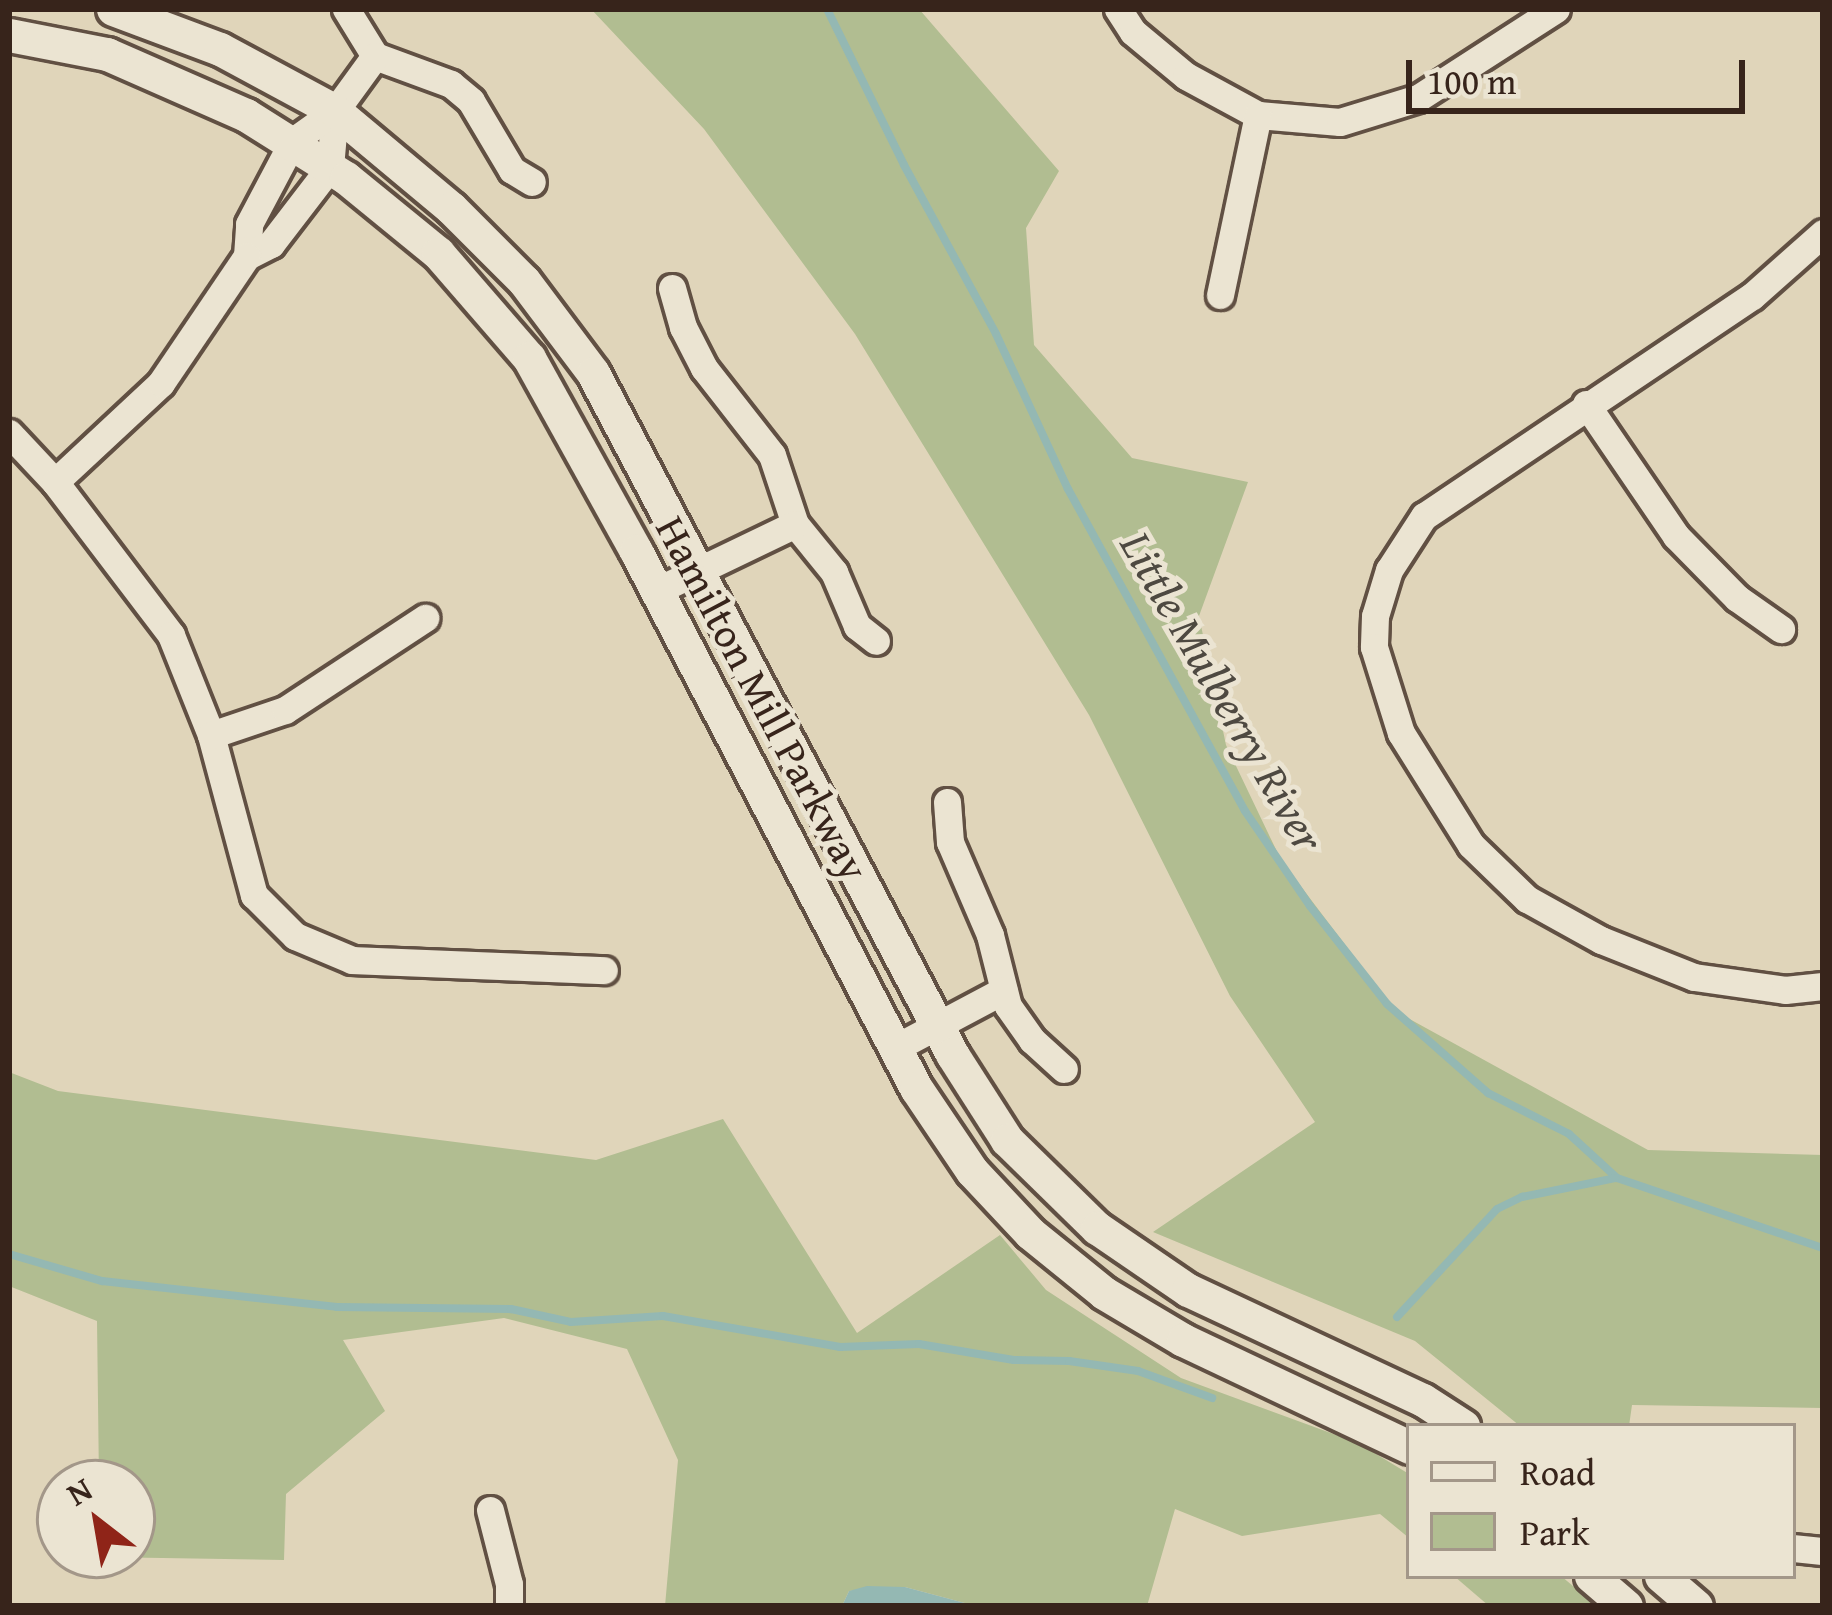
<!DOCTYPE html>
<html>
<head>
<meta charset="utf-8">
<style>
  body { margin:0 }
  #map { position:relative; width:1832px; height:1615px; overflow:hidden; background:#e0d5ba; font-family:"Gentium Book Plus",serif }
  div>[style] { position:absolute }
  .green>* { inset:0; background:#b1bd91 }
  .water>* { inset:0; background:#94b8b3 }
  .stream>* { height:8px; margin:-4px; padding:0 4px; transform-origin:4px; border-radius:4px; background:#94b8b3 }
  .roads { filter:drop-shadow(3px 0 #615043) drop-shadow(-3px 0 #615043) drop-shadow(0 3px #615043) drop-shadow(0 -3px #615043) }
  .minor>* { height:27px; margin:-13.5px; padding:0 13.5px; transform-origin:13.5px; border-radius:13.5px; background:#ebe4d2 }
  .tertiary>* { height:33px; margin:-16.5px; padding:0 16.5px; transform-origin:16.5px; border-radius:16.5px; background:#ebe4d2 }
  span { translate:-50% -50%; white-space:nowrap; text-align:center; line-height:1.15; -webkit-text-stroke:10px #ebe4d2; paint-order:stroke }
  .street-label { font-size:42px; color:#37241b }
  .water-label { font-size:45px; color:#4e4941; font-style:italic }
  .frame { position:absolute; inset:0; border:12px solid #37241b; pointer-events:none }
  .legend { position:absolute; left:1406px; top:1423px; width:390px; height:156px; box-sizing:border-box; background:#ebe4d2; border:3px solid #a39789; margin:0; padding:15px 21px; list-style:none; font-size:36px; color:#37241b }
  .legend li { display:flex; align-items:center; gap:24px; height:60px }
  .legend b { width:60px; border:3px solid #a39789 }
  .north { position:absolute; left:36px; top:1459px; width:120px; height:120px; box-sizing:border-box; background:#ebe4d2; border:3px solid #a39789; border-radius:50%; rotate:329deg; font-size:33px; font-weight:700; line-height:48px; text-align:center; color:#37241b }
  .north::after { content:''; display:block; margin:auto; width:42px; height:54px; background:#8f2418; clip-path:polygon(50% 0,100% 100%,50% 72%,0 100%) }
  .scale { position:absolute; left:1406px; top:60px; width:339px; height:54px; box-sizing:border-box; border:6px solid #37241b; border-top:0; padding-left:15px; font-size:36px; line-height:42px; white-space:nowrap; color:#37241b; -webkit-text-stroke:9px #ebe4d2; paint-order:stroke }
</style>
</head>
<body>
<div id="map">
  <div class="green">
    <div style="clip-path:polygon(591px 9px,919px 9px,1059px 171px,1026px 228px,1034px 345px,1132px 458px,1248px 482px,1199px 616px,1226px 745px,1281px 860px,1395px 1011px,1648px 1150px,1823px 1155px,1823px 1408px,1632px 1405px,1629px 1426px,1520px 1426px,1415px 1341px,1153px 1232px,1315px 1122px,1230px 996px,1089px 715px,855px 334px,704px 129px)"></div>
    <div style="clip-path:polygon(9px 1072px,58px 1091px,596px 1160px,723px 1119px,857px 1333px,1000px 1235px,1046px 1290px,1181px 1378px,1358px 1443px,1409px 1474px,1409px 1538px,1380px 1514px,1242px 1536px,1175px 1509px,1147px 1606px,976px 1606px,905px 1587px,849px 1591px,842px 1606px,665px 1606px,678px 1460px,627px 1349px,504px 1318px,343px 1340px,385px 1411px,286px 1494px,284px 1560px,100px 1557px,132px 1555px,132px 1483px,99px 1483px,97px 1321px,9px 1286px)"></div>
    <div style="clip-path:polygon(1454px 1576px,1561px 1576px,1597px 1606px,1489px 1606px)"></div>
  </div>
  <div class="water">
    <div style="clip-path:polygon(867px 1586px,905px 1587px,976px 1606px,842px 1606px,849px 1591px)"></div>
  </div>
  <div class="stream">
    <div style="left:827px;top:9px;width:174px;rotate:63.7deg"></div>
    <div style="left:904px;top:165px;width:192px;rotate:61.4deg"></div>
    <div style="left:996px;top:334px;width:171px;rotate:65.1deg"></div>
    <div style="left:1068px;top:489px;width:367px;rotate:61.2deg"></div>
    <div style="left:1245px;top:811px;width:115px;rotate:55.6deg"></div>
    <div style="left:1310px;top:906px;width:125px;rotate:51.8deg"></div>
    <div style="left:1387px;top:1004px;width:135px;rotate:41.4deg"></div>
    <div style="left:1488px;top:1093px;width:91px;rotate:26.8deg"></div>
    <div style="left:1569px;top:1134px;width:65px;rotate:42.5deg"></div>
    <div style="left:1617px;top:1178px;width:218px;rotate:18.8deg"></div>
    <div style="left:9px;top:1254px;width:97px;rotate:16.2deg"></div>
    <div style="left:102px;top:1281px;width:236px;rotate:6.3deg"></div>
    <div style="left:337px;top:1307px;width:174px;rotate:0.7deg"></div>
    <div style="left:511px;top:1309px;width:61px;rotate:12.2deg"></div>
    <div style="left:571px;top:1322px;width:92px;rotate:-3.7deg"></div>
    <div style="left:663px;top:1316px;width:180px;rotate:9.9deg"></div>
    <div style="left:840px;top:1347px;width:79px;rotate:-2.2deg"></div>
    <div style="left:919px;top:1344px;width:96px;rotate:9.6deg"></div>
    <div style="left:1014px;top:1360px;width:55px;rotate:1deg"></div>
    <div style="left:1069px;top:1361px;width:70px;rotate:8.2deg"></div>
    <div style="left:1138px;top:1371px;width:79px;rotate:20deg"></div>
    <div style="left:1397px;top:1317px;width:147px;rotate:-47.2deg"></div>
    <div style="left:1497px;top:1209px;width:28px;rotate:-26deg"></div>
    <div style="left:1522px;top:1197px;width:95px;rotate:-11.5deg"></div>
  </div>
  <div class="roads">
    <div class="minor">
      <div style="left:346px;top:9px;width:55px;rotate:58.3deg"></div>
      <div style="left:375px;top:56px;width:81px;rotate:20.2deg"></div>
      <div style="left:451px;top:84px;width:26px;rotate:40deg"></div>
      <div style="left:471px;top:101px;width:80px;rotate:59.3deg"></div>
      <div style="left:512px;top:170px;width:23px;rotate:31deg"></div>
      <div style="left:1118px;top:9px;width:27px;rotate:57deg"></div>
      <div style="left:1133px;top:32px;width:69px;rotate:39.7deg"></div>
      <div style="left:1186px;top:76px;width:82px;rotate:28.4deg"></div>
      <div style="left:1258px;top:115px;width:82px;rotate:4.9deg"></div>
      <div style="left:1340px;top:122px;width:82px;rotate:-17.1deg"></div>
      <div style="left:1418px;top:98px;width:164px;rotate:-32.8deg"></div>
      <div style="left:335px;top:111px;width:56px;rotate:95.1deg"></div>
      <div style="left:330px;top:167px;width:97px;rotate:127.5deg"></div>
      <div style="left:271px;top:244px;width:27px;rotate:153deg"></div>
      <div style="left:247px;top:256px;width:32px;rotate:-86deg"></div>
      <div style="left:249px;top:224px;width:94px;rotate:-62.1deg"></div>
      <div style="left:293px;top:141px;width:52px;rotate:-35.5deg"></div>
      <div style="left:335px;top:111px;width:68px;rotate:-54deg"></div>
      <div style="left:1823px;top:233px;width:95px;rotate:138.4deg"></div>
      <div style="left:1752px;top:296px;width:395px;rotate:146.1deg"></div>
      <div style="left:1424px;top:516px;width:64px;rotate:122.9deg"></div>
      <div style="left:1389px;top:570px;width:48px;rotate:106.9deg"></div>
      <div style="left:1375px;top:616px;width:31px;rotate:92deg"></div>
      <div style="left:1374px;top:647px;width:90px;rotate:72.6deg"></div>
      <div style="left:1401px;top:733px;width:132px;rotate:58deg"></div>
      <div style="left:1471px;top:845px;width:78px;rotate:44deg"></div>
      <div style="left:1527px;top:899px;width:85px;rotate:29deg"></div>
      <div style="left:1601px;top:940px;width:100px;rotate:21.7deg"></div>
      <div style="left:1694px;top:977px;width:92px;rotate:8.1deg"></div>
      <div style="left:1785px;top:990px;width:38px;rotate:-6deg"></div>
      <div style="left:672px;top:288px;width:41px;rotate:74.2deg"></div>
      <div style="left:683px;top:327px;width:46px;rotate:62.9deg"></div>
      <div style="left:704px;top:368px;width:110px;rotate:52deg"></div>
      <div style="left:772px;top:455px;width:73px;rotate:71.6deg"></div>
      <div style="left:795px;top:524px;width:62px;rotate:50.9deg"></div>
      <div style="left:834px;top:572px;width:59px;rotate:66.9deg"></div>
      <div style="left:857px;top:626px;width:24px;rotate:38deg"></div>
      <div style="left:1220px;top:295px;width:184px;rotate:-78.1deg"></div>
      <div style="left:1586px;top:404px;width:160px;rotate:55.7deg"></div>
      <div style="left:1676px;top:536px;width:87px;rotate:45.5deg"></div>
      <div style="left:1737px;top:598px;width:54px;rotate:35.2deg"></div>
      <div style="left:9px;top:433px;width:67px;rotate:46.8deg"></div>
      <div style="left:55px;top:482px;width:192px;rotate:52.8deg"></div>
      <div style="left:171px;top:635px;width:108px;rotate:68.2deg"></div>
      <div style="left:211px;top:735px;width:166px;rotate:75deg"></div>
      <div style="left:254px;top:895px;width:58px;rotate:45deg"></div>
      <div style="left:295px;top:936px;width:62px;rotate:22.8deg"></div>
      <div style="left:352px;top:960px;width:252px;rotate:2.3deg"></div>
      <div style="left:55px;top:482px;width:145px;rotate:-43deg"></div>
      <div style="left:161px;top:383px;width:153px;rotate:-55.9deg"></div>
      <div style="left:656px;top:591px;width:154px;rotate:-25.7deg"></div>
      <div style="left:211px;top:735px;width:78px;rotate:-18.7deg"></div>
      <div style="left:285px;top:710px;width:168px;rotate:-33.3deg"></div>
      <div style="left:947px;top:802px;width:40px;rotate:85.7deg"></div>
      <div style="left:950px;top:842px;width:101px;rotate:66.7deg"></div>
      <div style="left:990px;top:935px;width:73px;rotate:75.8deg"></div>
      <div style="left:1008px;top:1006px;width:42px;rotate:54.8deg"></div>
      <div style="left:1032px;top:1040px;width:43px;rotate:42.2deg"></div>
      <div style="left:895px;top:1048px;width:123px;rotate:-28deg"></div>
      <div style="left:490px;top:1510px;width:76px;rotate:75.6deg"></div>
      <div style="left:509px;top:1584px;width:22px;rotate:90deg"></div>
      <div style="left:1793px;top:1548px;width:30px;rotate:6deg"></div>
    </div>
    <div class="tertiary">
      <div style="left:113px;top:9px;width:114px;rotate:20.5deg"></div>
      <div style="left:220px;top:49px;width:131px;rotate:28.3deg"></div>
      <div style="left:335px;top:111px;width:151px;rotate:39.9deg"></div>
      <div style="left:451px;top:208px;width:103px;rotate:45deg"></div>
      <div style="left:524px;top:281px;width:115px;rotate:53.1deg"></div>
      <div style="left:593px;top:373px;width:770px;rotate:62.2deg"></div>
      <div style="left:952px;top:1054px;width:102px;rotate:57.4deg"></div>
      <div style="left:1007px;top:1140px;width:126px;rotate:44.4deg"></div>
      <div style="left:1097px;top:1228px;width:110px;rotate:34.3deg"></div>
      <div style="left:1188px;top:1290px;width:259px;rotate:25.1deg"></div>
      <div style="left:1423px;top:1400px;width:48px;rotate:33deg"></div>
      <div style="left:9px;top:35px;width:100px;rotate:11deg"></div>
      <div style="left:107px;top:54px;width:152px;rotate:23.7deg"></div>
      <div style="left:246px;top:115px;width:118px;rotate:32.2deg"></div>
      <div style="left:346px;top:178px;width:119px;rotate:39.2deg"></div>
      <div style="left:438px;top:253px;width:139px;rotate:49.1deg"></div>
      <div style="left:529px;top:358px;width:221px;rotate:61deg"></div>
      <div style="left:636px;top:551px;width:606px;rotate:62.46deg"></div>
      <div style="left:916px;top:1088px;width:100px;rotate:56deg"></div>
      <div style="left:972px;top:1171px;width:85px;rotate:46.9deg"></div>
      <div style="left:1030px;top:1233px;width:95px;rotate:39deg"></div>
      <div style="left:1104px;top:1293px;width:92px;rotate:30.7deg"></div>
      <div style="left:1183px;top:1340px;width:250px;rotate:25.3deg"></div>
      <div style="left:1591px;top:1576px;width:46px;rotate:40.6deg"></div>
      <div style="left:1661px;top:1576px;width:46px;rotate:40.6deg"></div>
    </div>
  </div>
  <div class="street-label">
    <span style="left:763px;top:698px;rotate:62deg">Hamilton Mill Parkway</span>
  </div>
  <div class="water-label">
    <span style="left:1223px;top:691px;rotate:60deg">Little Mulberry River</span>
  </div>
  <div class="frame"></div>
  <ul class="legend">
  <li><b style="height:15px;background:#ebe4d2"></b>Road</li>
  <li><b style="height:33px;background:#b1bd91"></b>Park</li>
  </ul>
  <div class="north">N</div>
  <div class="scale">100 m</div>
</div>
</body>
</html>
